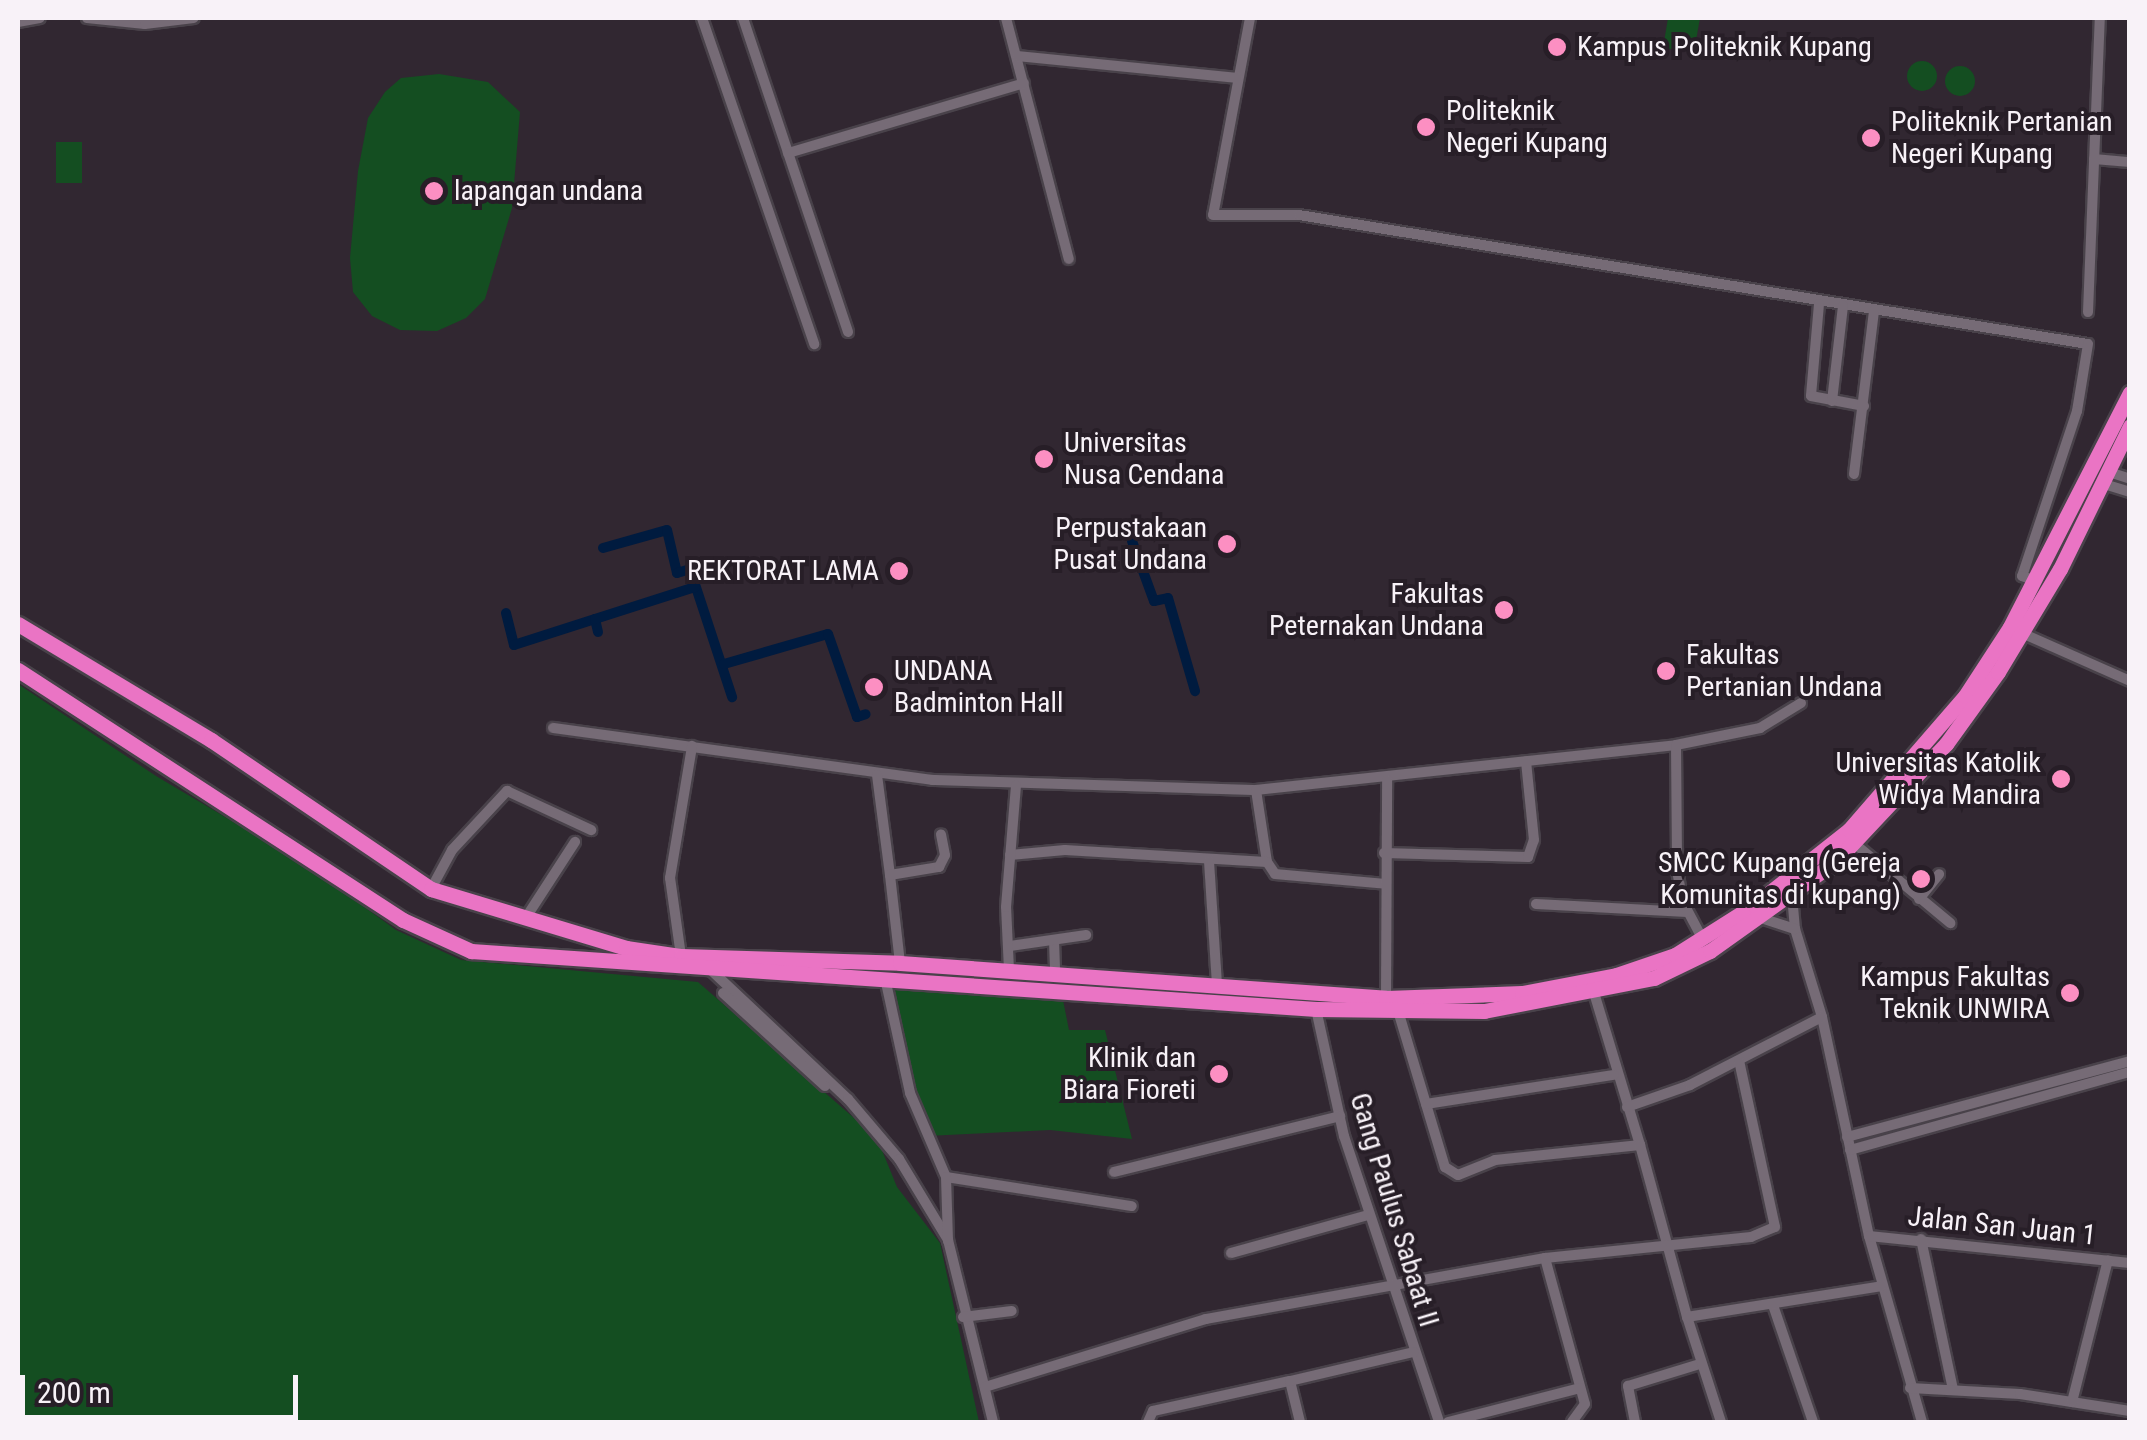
<!DOCTYPE html>
<html>
<head>
<meta charset="utf-8">
<style>
  body { margin:0 }
  #map { position:relative; width:2147px; height:1440px; overflow:hidden; background:#312731; font-family:"Roboto Condensed",sans-serif }
  div>[style] { position:absolute }
  .green>* { inset:0; background:#144e21; transform-origin:0 0 }
  .round { border-radius:50% }
  .canal>* { height:10px; margin:-5px; padding:0 5px; transform-origin:5px; border-radius:5px; background:#001b3f }
  .roads { filter:drop-shadow(2px 0 #49424a) drop-shadow(-2px 0 #49424a) drop-shadow(0 2px #49424a) drop-shadow(0 -2px #49424a) }
  .minor>* { height:10px; margin:-5px; padding:0 5px; transform-origin:5px; border-radius:5px; background:#766b76 }
  .highway>* { height:15px; margin:-7.5px; padding:0 7.5px; transform-origin:7.5px; border-radius:7.5px; background:#ea74c4 }
  .dots>* { width:28px; height:28px; translate:-50% -50%; box-sizing:border-box; border:5px solid #271e27; border-radius:50% }
  span { translate:-50% -50%; white-space:nowrap; text-align:center; line-height:1.15; -webkit-text-stroke:8px #271e27; paint-order:stroke }
  .poi-label { font-size:28px; color:#f8f2f8 }
  .left { translate:0 -50%; text-align:left }
  .right { translate:-100% -50%; text-align:right }
  .street-label { font-size:28px; color:#f8f2f8 }
  .frame { position:absolute; inset:0; border:20px solid #f8f2f8; pointer-events:none }
  .scale { position:absolute; left:20px; top:1375px; width:278px; height:45px; box-sizing:border-box; border:5px solid #f8f2f8; border-top:0; padding-left:12px; font-size:30px; line-height:35px; white-space:nowrap; color:#f8f2f8; -webkit-text-stroke:8px #271e27; paint-order:stroke }
</style>
</head>
<body>
<div id="map">
  <div class="green">
    <div style="clip-path:polygon(1668px 18px,1700px 18px,1694px 52px,1663px 48px)"></div>
    <div class="round" style="left:1907px;top:61px;width:30px;height:30px"></div>
    <div class="round" style="left:1945px;top:66px;width:30px;height:30px"></div>
    <div style="clip-path:polygon(439px 74px,488px 82px,520px 112px,512px 208px,485px 299px,466px 318px,437px 331px,400px 330px,372px 316px,353px 292px,350px 258px,358px 171px,368px 118px,385px 92px,401px 78px)"></div>
    <div style="left:56px;top:142px;width:26px;height:41px"></div>
    <div style="clip-path:polygon(18px 684px,156px 776px,308px 866px,396px 930px,461px 960px,698px 982px,877px 1138px,897px 1187px,940px 1243px,979px 1422px,18px 1422px)"></div>
    <div style="clip-path:polygon(893px 987px,1063px 1000px,1069px 1030px,1105px 1030px,1132px 1139px,1050px 1130px,927px 1136px)"></div>
  </div>
  <div class="canal">
    <div style="left:1132px;top:541px;width:64px;rotate:69.9deg"></div>
    <div style="left:1154px;top:601px;width:14px;rotate:-12deg"></div>
    <div style="left:1168px;top:598px;width:97px;rotate:73.8deg"></div>
    <div style="left:603px;top:548px;width:66px;rotate:-15.7deg"></div>
    <div style="left:667px;top:530px;width:44px;rotate:76.9deg"></div>
    <div style="left:677px;top:573px;width:14px;rotate:-17deg"></div>
    <div style="left:690px;top:569px;width:135px;rotate:71.8deg"></div>
    <div style="left:506px;top:613px;width:33px;rotate:76deg"></div>
    <div style="left:514px;top:645px;width:85px;rotate:-17.8deg"></div>
    <div style="left:598px;top:632px;width:13px;rotate:-103deg"></div>
    <div style="left:595px;top:619px;width:105px;rotate:-17.7deg"></div>
    <div style="left:724px;top:664px;width:108px;rotate:-16.1deg"></div>
    <div style="left:828px;top:634px;width:88px;rotate:70.7deg"></div>
    <div style="left:857px;top:717px;width:9px;rotate:-18deg"></div>
  </div>
  <div class="roads">
    <div class="minor">
      <div style="left:87px;top:18px;width:58px;rotate:5.9deg"></div>
      <div style="left:145px;top:24px;width:49px;rotate:-7deg"></div>
      <div style="left:702px;top:18px;width:345px;rotate:71deg"></div>
      <div style="left:743px;top:18px;width:331px;rotate:71.5deg"></div>
      <div style="left:1006px;top:18px;width:249px;rotate:75.4deg"></div>
      <div style="left:1250px;top:18px;width:200px;rotate:100.6deg"></div>
      <div style="left:1213px;top:215px;width:86px"></div>
      <div style="left:1299px;top:215px;width:799px;rotate:9.29deg"></div>
      <div style="left:2088px;top:344px;width:68px;rotate:99.3deg"></div>
      <div style="left:2077px;top:411px;width:174px;rotate:108.4deg"></div>
      <div style="left:2022px;top:576px;width:15px;rotate:20deg"></div>
      <div style="left:18px;top:22px;width:22px;rotate:-10deg"></div>
      <div style="left:1017px;top:56px;width:222px;rotate:5.7deg"></div>
      <div style="left:788px;top:153px;width:246px;rotate:-16.5deg"></div>
      <div style="left:2094px;top:159px;width:36px;rotate:5deg"></div>
      <div style="left:1819px;top:304px;width:92px;rotate:95deg"></div>
      <div style="left:1811px;top:396px;width:54px;rotate:10.7deg"></div>
      <div style="left:2088px;top:312px;width:294px;rotate:-87.7deg"></div>
      <div style="left:1832px;top:401px;width:96px;rotate:-83.4deg"></div>
      <div style="left:2109px;top:472px;width:22px;rotate:18deg"></div>
      <div style="left:1854px;top:474px;width:165px;rotate:-83deg"></div>
      <div style="left:2104px;top:484px;width:27px;rotate:17deg"></div>
      <div style="left:2024px;top:634px;width:116px;rotate:23.9deg"></div>
      <div style="left:553px;top:728px;width:383px;rotate:7.8deg"></div>
      <div style="left:932px;top:780px;width:324px;rotate:1.8deg"></div>
      <div style="left:1256px;top:790px;width:422px;rotate:-6.1deg"></div>
      <div style="left:1676px;top:745px;width:86px;rotate:-11.4deg"></div>
      <div style="left:1760px;top:728px;width:48px;rotate:-31.4deg"></div>
      <div style="left:1676px;top:745px;width:126px;rotate:89.5deg"></div>
      <div style="left:1677px;top:871px;width:32px;rotate:79deg"></div>
      <div style="left:1683px;top:902px;width:43px;rotate:62.2deg"></div>
      <div style="left:877px;top:775px;width:101px;rotate:82.6deg"></div>
      <div style="left:1256px;top:790px;width:73px;rotate:81.3deg"></div>
      <div style="left:1267px;top:862px;width:14px;rotate:56deg"></div>
      <div style="left:1275px;top:874px;width:111px;rotate:5.1deg"></div>
      <div style="left:1855px;top:844px;width:124px;rotate:39.7deg"></div>
      <div style="left:1384px;top:853px;width:144px;rotate:1.6deg"></div>
      <div style="left:1528px;top:857px;width:18px;rotate:-71deg"></div>
      <div style="left:1534px;top:840px;width:79px;rotate:-95.8deg"></div>
      <div style="left:1010px;top:855px;width:55px;rotate:-5.2deg"></div>
      <div style="left:1065px;top:850px;width:202px;rotate:3.4deg"></div>
      <div style="left:1209px;top:861px;width:124px;rotate:86.3deg"></div>
      <div style="left:431px;top:889px;width:44px;rotate:-61.7deg"></div>
      <div style="left:452px;top:850px;width:81px;rotate:-47deg"></div>
      <div style="left:507px;top:791px;width:93px;rotate:24.9deg"></div>
      <div style="left:1792px;top:895px;width:34px;rotate:85deg"></div>
      <div style="left:1795px;top:929px;width:92px;rotate:72.9deg"></div>
      <div style="left:1822px;top:1017px;width:224px;rotate:77.9deg"></div>
      <div style="left:1869px;top:1236px;width:193px;rotate:74.1deg"></div>
      <div style="left:1919px;top:899px;width:32px;rotate:-51deg"></div>
      <div style="left:1536px;top:904px;width:151px;rotate:3deg"></div>
      <div style="left:1761px;top:918px;width:36px;rotate:18deg"></div>
      <div style="left:525px;top:919px;width:92px;rotate:-57deg"></div>
      <div style="left:1054px;top:940px;width:33px;rotate:88deg"></div>
      <div style="left:1010px;top:946px;width:77px;rotate:-8.2deg"></div>
      <div style="left:681px;top:956px;width:79px;rotate:-98deg"></div>
      <div style="left:670px;top:878px;width:134px;rotate:-80.5deg"></div>
      <div style="left:900px;top:963px;width:89px;rotate:-96.5deg"></div>
      <div style="left:890px;top:875px;width:50px;rotate:-9.3deg"></div>
      <div style="left:939px;top:867px;width:13px;rotate:-63deg"></div>
      <div style="left:945px;top:855px;width:21px;rotate:-101deg"></div>
      <div style="left:1009px;top:970px;width:63px;rotate:-92.7deg"></div>
      <div style="left:1006px;top:907px;width:122px;rotate:-85.3deg"></div>
      <div style="left:712px;top:971px;width:187px;rotate:43.3deg"></div>
      <div style="left:848px;top:1099px;width:79px;rotate:49.6deg"></div>
      <div style="left:899px;top:1159px;width:95px;rotate:58.8deg"></div>
      <div style="left:948px;top:1240px;width:187px;rotate:76.1deg"></div>
      <div style="left:885px;top:978px;width:118px;rotate:77.7deg"></div>
      <div style="left:910px;top:1093px;width:91px;rotate:66.8deg"></div>
      <div style="left:946px;top:1177px;width:188px;rotate:8.9deg"></div>
      <div style="left:723px;top:993px;width:138px;rotate:42.4deg"></div>
      <div style="left:1386px;top:998px;width:218px;rotate:-89.7deg"></div>
      <div style="left:1316px;top:1009px;width:130px;rotate:77.6deg"></div>
      <div style="left:1344px;top:1136px;width:301px;rotate:71.6deg"></div>
      <div style="left:1399px;top:1014px;width:160px;rotate:73.3deg"></div>
      <div style="left:1445px;top:1167px;width:15px;rotate:32deg"></div>
      <div style="left:1458px;top:1175px;width:40px;rotate:-22deg"></div>
      <div style="left:1495px;top:1160px;width:146px;rotate:-5.9deg"></div>
      <div style="left:1640px;top:1145px;width:159px;rotate:-106.8deg"></div>
      <div style="left:1426px;top:1104px;width:190px;rotate:-8.8deg"></div>
      <div style="left:1627px;top:1107px;width:67px;rotate:-19.2deg"></div>
      <div style="left:1690px;top:1085px;width:148px;rotate:-27.3deg"></div>
      <div style="left:1847px;top:1137px;width:293px;rotate:-15deg"></div>
      <div style="left:1640px;top:1145px;width:178px;rotate:74.7deg"></div>
      <div style="left:1850px;top:1150px;width:291px;rotate:-15.6deg"></div>
      <div style="left:1114px;top:1172px;width:233px;rotate:-13.9deg"></div>
      <div style="left:946px;top:1177px;width:64px;rotate:88.2deg"></div>
      <div style="left:1869px;top:1236px;width:262px;rotate:5.9deg"></div>
      <div style="left:1921px;top:1239px;width:154px;rotate:78deg"></div>
      <div style="left:1231px;top:1253px;width:142px;rotate:-15.5deg"></div>
      <div style="left:1545px;top:1258px;width:207px;rotate:-5.8deg"></div>
      <div style="left:1751px;top:1237px;width:26px;rotate:-23deg"></div>
      <div style="left:1775px;top:1227px;width:170px;rotate:-102.2deg"></div>
      <div style="left:1773px;top:1305px;width:124px;rotate:71.1deg"></div>
      <div style="left:963px;top:1317px;width:49px;rotate:-7deg"></div>
      <div style="left:985px;top:1387px;width:231px;rotate:-17.1deg"></div>
      <div style="left:1206px;top:1319px;width:344px;rotate:-10.2deg"></div>
      <div style="left:1545px;top:1258px;width:151px;rotate:74.7deg"></div>
      <div style="left:1585px;top:1404px;width:22px;rotate:126deg"></div>
      <div style="left:1910px;top:1388px;width:110px;rotate:3.1deg"></div>
      <div style="left:2020px;top:1394px;width:111px;rotate:8.8deg"></div>
      <div style="left:2072px;top:1402px;width:146px;rotate:-75.8deg"></div>
      <div style="left:1148px;top:1422px;width:12px;rotate:-66deg"></div>
      <div style="left:1153px;top:1411px;width:140px;rotate:-12.4deg"></div>
      <div style="left:1300px;top:1422px;width:42px;rotate:-103.7deg"></div>
      <div style="left:1290px;top:1381px;width:127px;rotate:-13.2deg"></div>
      <div style="left:1448px;top:1422px;width:136px;rotate:-14.4deg"></div>
      <div style="left:1635px;top:1422px;width:37px;rotate:-101deg"></div>
      <div style="left:1628px;top:1386px;width:75px;rotate:-17deg"></div>
      <div style="left:1721px;top:1422px;width:110px;rotate:-107.9deg"></div>
      <div style="left:1687px;top:1317px;width:197px;rotate:-9deg"></div>
    </div>
    <div class="highway">
      <div style="left:18px;top:624px;width:225px;rotate:31deg"></div>
      <div style="left:211px;top:740px;width:266px;rotate:34.1deg"></div>
      <div style="left:431px;top:889px;width:204px;rotate:16.8deg"></div>
      <div style="left:626px;top:948px;width:56px;rotate:8.3deg"></div>
      <div style="left:681px;top:956px;width:219px;rotate:1.8deg"></div>
      <div style="left:900px;top:963px;width:487px;rotate:4.1deg"></div>
      <div style="left:1386px;top:998px;width:136px;rotate:-2.1deg"></div>
      <div style="left:1522px;top:993px;width:96px;rotate:-10.8deg"></div>
      <div style="left:1616px;top:975px;width:62px;rotate:-18.7deg"></div>
      <div style="left:1675px;top:955px;width:93px;rotate:-32.3deg"></div>
      <div style="left:1754px;top:905px;width:121px;rotate:-38.3deg"></div>
      <div style="left:1849px;top:830px;width:177px;rotate:-49.1deg"></div>
      <div style="left:1965px;top:696px;width:82px;rotate:-56.9deg"></div>
      <div style="left:2010px;top:627px;width:263px;rotate:-62.9deg"></div>
      <div style="left:18px;top:670px;width:459px;rotate:33deg"></div>
      <div style="left:403px;top:920px;width:75px;rotate:24.5deg"></div>
      <div style="left:471px;top:951px;width:847px;rotate:3.93deg"></div>
      <div style="left:1316px;top:1009px;width:168px;rotate:0.7deg"></div>
      <div style="left:1484px;top:1011px;width:173px;rotate:-11deg"></div>
      <div style="left:1654px;top:978px;width:62px;rotate:-25.7deg"></div>
      <div style="left:1710px;top:951px;width:155px;rotate:-35.5deg"></div>
      <div style="left:1836px;top:861px;width:161px;rotate:-46.8deg"></div>
      <div style="left:1946px;top:744px;width:89px;rotate:-54.2deg"></div>
      <div style="left:1998px;top:672px;width:120px;rotate:-59deg"></div>
      <div style="left:2060px;top:569px;width:159px;rotate:-63.9deg"></div>
    </div>
  </div>
  <div class="dots">
    <div style="left:1557px;top:47px;background:#fc8fc2"></div>
    <div style="left:1426px;top:127px;background:#fc8fc2"></div>
    <div style="left:1871px;top:138px;background:#fc8fc2"></div>
    <div style="left:434px;top:191px;background:#fc8fc2"></div>
    <div style="left:1044px;top:459px;background:#fc8fc2"></div>
    <div style="left:1227px;top:544px;background:#fc8fc2"></div>
    <div style="left:899px;top:571px;background:#fc8fc2"></div>
    <div style="left:1504px;top:610px;background:#fc8fc2"></div>
    <div style="left:1666px;top:671px;background:#fc8fc2"></div>
    <div style="left:874px;top:687px;background:#fc8fc2"></div>
    <div style="left:2061px;top:779px;background:#fc8fc2"></div>
    <div style="left:1921px;top:879px;background:#fc8fc2"></div>
    <div style="left:2070px;top:993px;background:#fc8fc2"></div>
    <div style="left:1219px;top:1074px;background:#fc8fc2"></div>
  </div>
  <div class="poi-label">
    <span class="left" style="left:1577px;top:47px">Kampus Politeknik Kupang</span>
    <span class="left" style="left:1446px;top:127px">Politeknik<br>Negeri Kupang</span>
    <span class="left" style="left:1891px;top:138px">Politeknik Pertanian<br>Negeri Kupang</span>
    <span class="left" style="left:454px;top:191px">lapangan undana</span>
    <span class="left" style="left:1064px;top:459px">Universitas<br>Nusa Cendana</span>
    <span class="right" style="left:1207px;top:544px">Perpustakaan<br>Pusat Undana</span>
    <span class="right" style="left:879px;top:571px">REKTORAT LAMA</span>
    <span class="right" style="left:1484px;top:610px">Fakultas<br>Peternakan Undana</span>
    <span class="left" style="left:1686px;top:671px">Fakultas<br>Pertanian Undana</span>
    <span class="left" style="left:894px;top:687px">UNDANA<br>Badminton Hall</span>
    <span class="right" style="left:2041px;top:779px">Universitas Katolik<br>Widya Mandira</span>
    <span class="right" style="left:1901px;top:879px">SMCC Kupang (Gereja<br>Komunitas di kupang)</span>
    <span class="right" style="left:2050px;top:993px">Kampus Fakultas<br>Teknik UNWIRA</span>
    <span class="right" style="left:1196px;top:1074px">Klinik dan<br>Biara Fioreti</span>
  </div>
  <div class="street-label">
    <span style="left:1394px;top:1210px;rotate:73deg">Gang Paulus Sabaat II</span>
    <span style="left:2002px;top:1226px;rotate:6deg">Jalan San Juan 1</span>
  </div>
  <div class="frame"></div>
  <div class="scale">200 m</div>
</div>
</body>
</html>
